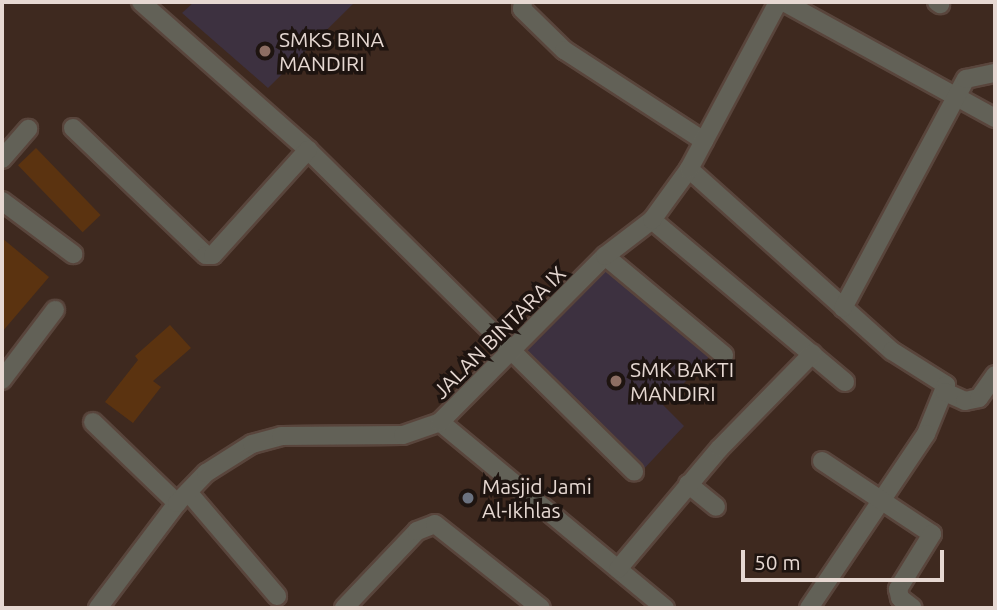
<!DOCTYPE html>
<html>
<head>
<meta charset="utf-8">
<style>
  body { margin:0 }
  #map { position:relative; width:997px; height:610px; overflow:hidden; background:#3e291f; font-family:Ubuntu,sans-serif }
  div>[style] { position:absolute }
  .education>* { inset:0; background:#3d3140 }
  .building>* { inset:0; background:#5b3310; transform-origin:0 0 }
  .roads { filter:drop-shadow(2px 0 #59453c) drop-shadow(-2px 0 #59453c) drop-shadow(0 2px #59453c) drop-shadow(0 -2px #59453c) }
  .minor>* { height:18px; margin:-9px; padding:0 9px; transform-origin:9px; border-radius:9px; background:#626157 }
  .dots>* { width:19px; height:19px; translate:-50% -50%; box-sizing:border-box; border:4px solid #1e1410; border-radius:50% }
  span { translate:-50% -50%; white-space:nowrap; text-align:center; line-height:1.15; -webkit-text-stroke:7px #1e1410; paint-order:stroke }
  .poi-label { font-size:21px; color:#e6d8d2 }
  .left { translate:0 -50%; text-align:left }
  .street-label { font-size:21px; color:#e6d8d2 }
  .frame { position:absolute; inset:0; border:4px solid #e6d8d2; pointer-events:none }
  .scale { position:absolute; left:741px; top:550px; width:203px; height:32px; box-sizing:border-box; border:4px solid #e6d8d2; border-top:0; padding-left:9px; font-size:21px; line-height:24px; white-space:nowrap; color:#e6d8d2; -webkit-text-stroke:5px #1e1410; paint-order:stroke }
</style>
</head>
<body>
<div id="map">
  <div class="education">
    <div style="clip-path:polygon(194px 2px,355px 2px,268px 88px,182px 13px)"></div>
    <div style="clip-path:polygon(610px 263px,709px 357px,663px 405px,684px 426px,641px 472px,520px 356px)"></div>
  </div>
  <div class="building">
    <div style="left:36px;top:148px;width:93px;height:25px;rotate:46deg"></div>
    <div style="clip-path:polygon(2px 238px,49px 277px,2px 332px)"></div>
    <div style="clip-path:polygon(170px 325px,191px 348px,153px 381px,161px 387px,133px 423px,105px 402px,138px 360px,135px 356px)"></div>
  </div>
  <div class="roads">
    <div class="minor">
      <div style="left:141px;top:2px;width:223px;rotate:41.5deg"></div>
      <div style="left:308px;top:150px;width:458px;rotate:44.6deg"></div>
      <div style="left:523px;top:2px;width:7px;rotate:98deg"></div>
      <div style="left:522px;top:9px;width:59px;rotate:44.3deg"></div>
      <div style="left:564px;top:50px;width:167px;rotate:33deg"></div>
      <div style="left:784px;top:2px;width:241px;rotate:28.8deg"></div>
      <div style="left:937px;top:2px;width:4px;rotate:34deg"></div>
      <div style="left:73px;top:128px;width:184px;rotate:43.7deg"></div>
      <div style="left:206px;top:255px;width:7px"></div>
      <div style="left:213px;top:255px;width:142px;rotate:-47.9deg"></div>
      <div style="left:2px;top:159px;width:40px;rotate:-49deg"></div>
      <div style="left:689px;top:169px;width:273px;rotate:41.9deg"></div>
      <div style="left:892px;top:351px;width:64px;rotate:32.2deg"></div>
      <div style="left:946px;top:385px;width:53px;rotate:112.2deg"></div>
      <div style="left:926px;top:434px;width:210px;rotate:123.9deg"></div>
      <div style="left:2px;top:201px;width:89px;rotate:36.7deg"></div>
      <div style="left:652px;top:220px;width:252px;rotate:40deg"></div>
      <div style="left:605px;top:256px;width:155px;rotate:39.8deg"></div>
      <div style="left:843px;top:308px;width:260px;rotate:-61.8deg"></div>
      <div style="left:966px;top:79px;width:30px;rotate:-12deg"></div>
      <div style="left:2px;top:380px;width:88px;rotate:-52.9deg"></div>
      <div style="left:945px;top:392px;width:22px;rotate:24deg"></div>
      <div style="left:965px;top:401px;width:14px;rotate:-12deg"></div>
      <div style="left:979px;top:398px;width:28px;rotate:-55deg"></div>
      <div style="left:93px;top:422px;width:117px;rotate:44deg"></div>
      <div style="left:440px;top:422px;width:292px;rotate:39.6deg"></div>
      <div style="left:822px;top:461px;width:132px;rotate:33.6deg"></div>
      <div style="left:932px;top:534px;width:65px;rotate:121.7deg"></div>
      <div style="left:898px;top:589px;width:9px;rotate:77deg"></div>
      <div style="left:900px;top:598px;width:16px;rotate:38deg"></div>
      <div style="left:688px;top:484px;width:36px;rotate:39deg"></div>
      <div style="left:188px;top:492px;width:137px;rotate:49.4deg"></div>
      <div style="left:618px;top:569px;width:158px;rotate:-49.9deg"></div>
      <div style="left:720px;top:448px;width:132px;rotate:-45.6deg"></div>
      <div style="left:98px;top:608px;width:131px;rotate:-53deg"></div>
      <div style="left:177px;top:503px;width:42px;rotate:-46deg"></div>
      <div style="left:206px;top:473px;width:54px;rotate:-32.2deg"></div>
      <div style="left:252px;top:444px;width:30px;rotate:-15deg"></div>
      <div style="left:281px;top:436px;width:122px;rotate:-0.5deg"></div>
      <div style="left:403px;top:435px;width:39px;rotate:-19deg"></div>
      <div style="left:440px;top:422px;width:234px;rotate:-45.2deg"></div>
      <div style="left:605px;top:256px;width:59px;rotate:-37.5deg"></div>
      <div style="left:652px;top:220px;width:63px;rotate:-54deg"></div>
      <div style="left:689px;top:169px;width:189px;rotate:-61.9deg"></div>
      <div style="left:344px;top:608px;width:106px;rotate:-46.5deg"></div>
      <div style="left:417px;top:531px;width:19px;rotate:-21deg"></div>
      <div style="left:435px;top:524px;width:135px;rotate:38.4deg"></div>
    </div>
  </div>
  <div class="dots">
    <div style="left:265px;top:51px;background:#8d6e63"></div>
    <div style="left:616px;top:381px;background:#8d6e63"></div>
    <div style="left:468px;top:498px;background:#6b7280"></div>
  </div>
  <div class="poi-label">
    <span class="left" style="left:279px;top:51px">SMKS BINA<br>MANDIRI</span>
    <span class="left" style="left:630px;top:381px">SMK BAKTI<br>MANDIRI</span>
    <span class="left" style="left:482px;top:498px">Masjid Jami<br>Al-Ikhlas</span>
  </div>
  <div class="street-label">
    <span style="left:499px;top:332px;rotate:-45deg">JALAN BINTARA IX</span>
  </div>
  <div class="frame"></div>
  <div class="scale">50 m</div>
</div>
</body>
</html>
